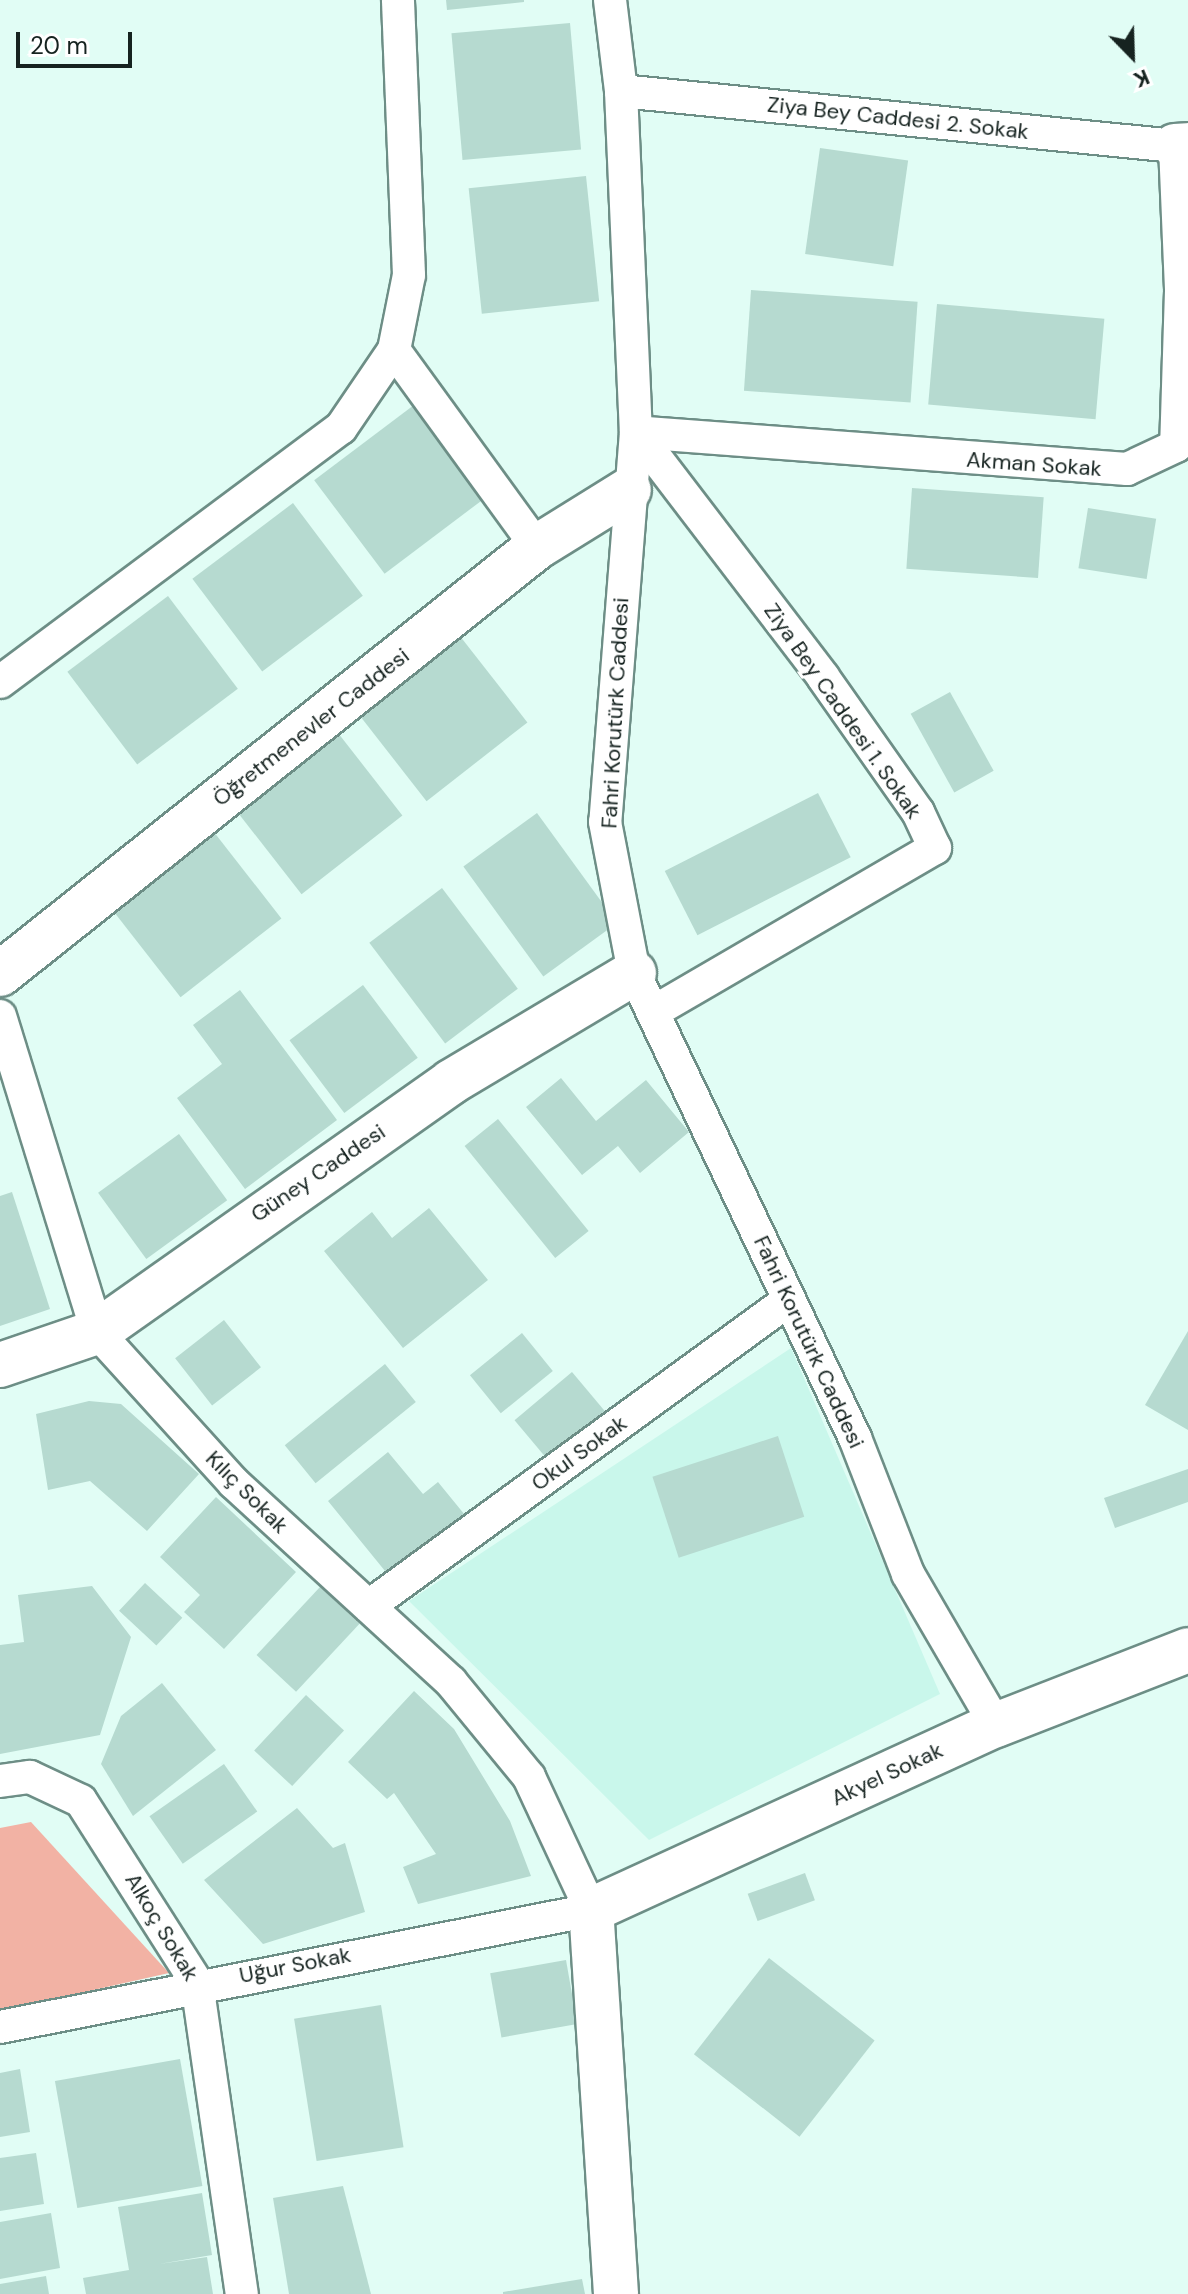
<!DOCTYPE html>
<html>
<head>
<meta charset="utf-8">
<style>
  body { margin:0 }
  #map { position:relative; width:1188px; height:2294px; overflow:hidden; background:#e1fdf5; font-family:"DM Sans",sans-serif }
  div>[style] { position:absolute }
  .built>* { inset:0; background:#c9f7eb }
  .green>* { inset:0; background:#f2b2a4 }
  .building>* { inset:0; background:#b6dad0; transform-origin:0 0 }
  .roads { filter:drop-shadow(2px 0 #6d8e86) drop-shadow(-2px 0 #6d8e86) drop-shadow(0 2px #6d8e86) drop-shadow(0 -2px #6d8e86) }
  .street>* { height:32px; margin:-16px; padding:0 16px; transform-origin:16px; border-radius:16px; background:#fff }
  .secondary>* { height:44px; margin:-22px; padding:0 22px; transform-origin:22px; border-radius:22px; background:#fff }
  span { translate:-50% -50%; white-space:nowrap; text-align:center; line-height:1.15; -webkit-text-stroke:6px #fff; paint-order:stroke }
  .street-label { font-size:22px; color:#162320 }
  .north { position:absolute; left:1092px; top:16px; width:80px; height:80px; -webkit-text-stroke:6px #fff; paint-order:stroke; rotate:157deg; font-size:22px; font-weight:700; line-height:32px; text-align:center; color:#162320 }
  .north::after { content:''; display:block; margin:auto; width:28px; height:36px; background:#162320; clip-path:polygon(50% 0,100% 100%,50% 72%,0 100%) }
  .scale { position:absolute; left:16px; top:32px; width:116px; height:36px; box-sizing:border-box; border:4px solid #162320; border-top:0; padding-left:10px; font-size:24px; line-height:28px; white-space:nowrap; color:#162320; -webkit-text-stroke:6px #fff; paint-order:stroke }
</style>
</head>
<body>
<div id="map">
  <div class="built">
    <div style="clip-path:polygon(791px 1348px,940px 1694px,649px 1840px,409px 1601px)"></div>
  </div>
  <div class="green">
    <div style="clip-path:polygon(31px 1822px,169px 1973px,0 2011px,0 1828px)"></div>
  </div>
  <div class="building">
    <div style="clip-path:polygon(446px 0,524px 0,524px 2px,447px 10px)"></div>
    <div style="left:570px;top:23px;width:127px;height:119px;rotate:85deg"></div>
    <div style="left:820px;top:148px;width:89px;height:107px;rotate:8deg"></div>
    <div style="left:586px;top:176px;width:126px;height:118px;rotate:84deg"></div>
    <div style="left:751px;top:290px;width:167px;height:101px;rotate:4deg"></div>
    <div style="left:937px;top:304px;width:168px;height:101px;rotate:5deg"></div>
    <div style="left:414px;top:405px;width:117px;height:125px;rotate:53deg"></div>
    <div style="left:912px;top:488px;width:132px;height:81px;rotate:4deg"></div>
    <div style="left:293px;top:503px;width:116px;height:126px;rotate:53deg"></div>
    <div style="left:1088px;top:508px;width:69px;height:61px;rotate:9deg"></div>
    <div style="left:168px;top:596px;width:116px;height:126px;rotate:53deg"></div>
    <div style="left:456px;top:631px;width:116px;height:128px;rotate:52deg"></div>
    <div style="left:950px;top:692px;width:90px;height:45px;rotate:61deg"></div>
    <div style="left:331px;top:724px;width:116px;height:128px;rotate:52deg"></div>
    <div style="left:818px;top:793px;width:72px;height:172px;rotate:63deg"></div>
    <div style="left:537px;top:813px;width:136px;height:91px;rotate:54deg"></div>
    <div style="left:210px;top:827px;width:116px;height:128px;rotate:52deg"></div>
    <div style="left:442px;top:888px;width:126px;height:91px;rotate:53deg"></div>
    <div style="left:363px;top:985px;width:91px;height:92px;rotate:53deg"></div>
    <div style="clip-path:polygon(240px 990px,337px 1120px,245px 1189px,177px 1098px,222px 1064px,193px 1025px)"></div>
    <div style="clip-path:polygon(561px 1078px,596px 1121px,646px 1080px,689px 1132px,640px 1173px,618px 1146px,582px 1175px,526px 1107px)"></div>
    <div style="left:498px;top:1119px;width:144px;height:43px;rotate:51deg"></div>
    <div style="left:179px;top:1134px;width:82px;height:100px;rotate:54deg"></div>
    <div style="clip-path:polygon(12px 1192px,50px 1309px,0 1326px,0 1196px)"></div>
    <div style="clip-path:polygon(429px 1208px,488px 1280px,403px 1348px,324px 1251px,372px 1212px,392px 1238px)"></div>
    <div style="left:224px;top:1320px;width:60px;height:62px;rotate:52deg"></div>
    <div style="clip-path:polygon(1188px 1331px,1188px 1430px,1145px 1405px)"></div>
    <div style="left:522px;top:1333px;width:49px;height:67px;rotate:51deg"></div>
    <div style="left:385px;top:1364px;width:49px;height:129px;rotate:51deg"></div>
    <div style="left:572px;top:1372px;width:64px;height:75px;rotate:50deg"></div>
    <div style="clip-path:polygon(89px 1401px,121px 1404px,199px 1474px,147px 1531px,90px 1481px,48px 1490px,36px 1414px)"></div>
    <div style="left:778px;top:1436px;width:85px;height:132px;rotate:72deg"></div>
    <div style="clip-path:polygon(388px 1452px,423px 1494px,438px 1482px,469px 1520px,394px 1582px,328px 1501px)"></div>
    <div style="clip-path:polygon(1188px 1469px,1188px 1502px,1115px 1528px,1104px 1498px)"></div>
    <div style="clip-path:polygon(216px 1497px,296px 1572px,224px 1649px,184px 1612px,200px 1595px,160px 1557px)"></div>
    <div style="left:145px;top:1583px;width:51px;height:38px;rotate:43deg"></div>
    <div style="clip-path:polygon(92px 1586px,131px 1637px,100px 1735px,0 1754px,0 1645px,24px 1642px,18px 1595px)"></div>
    <div style="left:320px;top:1587px;width:54px;height:93px;rotate:43deg"></div>
    <div style="clip-path:polygon(162px 1683px,216px 1750px,133px 1816px,101px 1764px,121px 1716px)"></div>
    <div style="clip-path:polygon(414px 1691px,454px 1729px,510px 1821px,531px 1876px,418px 1904px,403px 1867px,436px 1854px,394px 1793px,387px 1799px,348px 1762px)"></div>
    <div style="left:306px;top:1695px;width:52px;height:76px;rotate:43deg"></div>
    <div style="left:224px;top:1764px;width:58px;height:91px;rotate:55deg"></div>
    <div style="clip-path:polygon(297px 1808px,333px 1848px,345px 1843px,365px 1912px,263px 1944px,204px 1880px)"></div>
    <div style="left:805px;top:1873px;width:29px;height:61px;rotate:70deg"></div>
    <div style="left:769px;top:1958px;width:134px;height:122px;rotate:38deg"></div>
    <div style="left:566px;top:1960px;width:65px;height:77px;rotate:80deg"></div>
    <div style="left:381px;top:2005px;width:144px;height:88px;rotate:81deg"></div>
    <div style="left:180px;top:2059px;width:129px;height:127px;rotate:80deg"></div>
    <div style="clip-path:polygon(20px 2069px,30px 2132px,0 2137px,0 2073px)"></div>
    <div style="clip-path:polygon(36px 2153px,44px 2204px,0 2211px,0 2158px)"></div>
    <div style="clip-path:polygon(343px 2186px,371px 2294px,289px 2294px,273px 2198px)"></div>
    <div style="clip-path:polygon(202px 2193px,212px 2255px,159px 2264px,207px 2257px,213px 2294px,86px 2294px,83px 2278px,129px 2270px,118px 2207px)"></div>
    <div style="clip-path:polygon(51px 2213px,60px 2268px,0 2279px,0 2222px)"></div>
    <div style="clip-path:polygon(46px 2276px,49px 2294px,0 2294px,0 2284px)"></div>
    <div style="clip-path:polygon(582px 2279px,585px 2294px,503px 2294px,503px 2292px)"></div>
  </div>
  <div class="roads">
    <div class="street">
      <div style="left:610px;top:0;width:92px;rotate:83.1deg"></div>
      <div style="left:621px;top:91px;width:341px;rotate:87.5deg"></div>
      <div style="left:636px;top:432px;width:391px;rotate:94.5deg"></div>
      <div style="left:605px;top:822px;width:154px;rotate:79.1deg"></div>
      <div style="left:634px;top:973px;width:515px;rotate:64.58deg"></div>
      <div style="left:855px;top:1438px;width:146px;rotate:68.7deg"></div>
      <div style="left:908px;top:1574px;width:175px;rotate:59.8deg"></div>
      <div style="left:621px;top:91px;width:557px;rotate:5.67deg"></div>
      <div style="left:1175px;top:146px;width:145px;rotate:87.6deg"></div>
      <div style="left:1181px;top:291px;width:155px;rotate:91.8deg"></div>
      <div style="left:1176px;top:446px;width:54px;rotate:154.9deg"></div>
      <div style="left:1127px;top:469px;width:492px;rotate:-175.7deg"></div>
      <div style="left:394px;top:350px;width:243px;rotate:54deg"></div>
      <div style="left:636px;top:432px;width:308px;rotate:52.6deg"></div>
      <div style="left:823px;top:677px;width:165px;rotate:54.9deg"></div>
      <div style="left:918px;top:812px;width:40px;rotate:65deg"></div>
      <div style="left:935px;top:848px;width:326px;rotate:149.8deg"></div>
      <div style="left:0;top:682px;width:425px;rotate:-36.7deg"></div>
      <div style="left:341px;top:428px;width:94px;rotate:-55.8deg"></div>
      <div style="left:394px;top:350px;width:76px;rotate:-78.7deg"></div>
      <div style="left:409px;top:275px;width:275px;rotate:-92.3deg"></div>
      <div style="left:0;top:1016px;width:331px;rotate:72.9deg"></div>
      <div style="left:97px;top:1332px;width:204px;rotate:47.8deg"></div>
      <div style="left:234px;top:1483px;width:294px;rotate:42.5deg"></div>
      <div style="left:451px;top:1682px;width:123px;rotate:50.6deg"></div>
      <div style="left:529px;top:1777px;width:147px;rotate:65deg"></div>
      <div style="left:591px;top:1910px;width:602px;rotate:168.8deg"></div>
      <div style="left:369px;top:1606px;width:520px;rotate:-36.08deg"></div>
      <div style="left:0;top:1781px;width:30px;rotate:-8deg"></div>
      <div style="left:30px;top:1777px;width:56px;rotate:25.2deg"></div>
      <div style="left:81px;top:1801px;width:216px;rotate:57.5deg"></div>
      <div style="left:197px;top:1983px;width:314px;rotate:81.8deg"></div>
    </div>
    <div class="secondary">
      <div style="left:1175px;top:146px;width:13px;rotate:-4deg"></div>
      <div style="left:0;top:974px;width:686px;rotate:-38.49deg"></div>
      <div style="left:537px;top:547px;width:108px;rotate:-31.8deg"></div>
      <div style="left:0;top:1365px;width:102px;rotate:-18.8deg"></div>
      <div style="left:97px;top:1332px;width:433px;rotate:-35.2deg"></div>
      <div style="left:451px;top:1082px;width:213px;rotate:-30.8deg"></div>
      <div style="left:616px;top:2294px;width:385px;rotate:-93.7deg"></div>
      <div style="left:591px;top:1910px;width:445px;rotate:-24.6deg"></div>
      <div style="left:996px;top:1725px;width:206px;rotate:-21.3deg"></div>
    </div>
  </div>
  <div class="street-label">
    <span style="left:898px;top:118px;rotate:6deg">Ziya Bey Caddesi 2. Sokak</span>
    <span style="left:1034px;top:464px;rotate:4deg">Akman Sokak</span>
    <span style="left:843px;top:711px;rotate:55deg">Ziya Bey Caddesi 1. Sokak</span>
    <span style="left:615px;top:713px;rotate:-87deg">Fahri Korutürk Caddesi</span>
    <span style="left:311px;top:727px;rotate:-38deg">Öğretmenevler Caddesi</span>
    <span style="left:318px;top:1173px;rotate:-34deg">Güney Caddesi</span>
    <span style="left:809px;top:1342px;rotate:65deg">Fahri Korutürk Caddesi</span>
    <span style="left:579px;top:1453px;rotate:-36deg">Okul Sokak</span>
    <span style="left:247px;top:1492px;rotate:45deg">Kılıç Sokak</span>
    <span style="left:887px;top:1774px;rotate:-25deg">Akyel Sokak</span>
    <span style="left:162px;top:1927px;rotate:59deg">Alkoç Sokak</span>
    <span style="left:295px;top:1965px;rotate:-11deg">Uğur Sokak</span>
  </div>
  <div class="north">K</div>
  <div class="scale">20 m</div>
</div>
</body>
</html>
